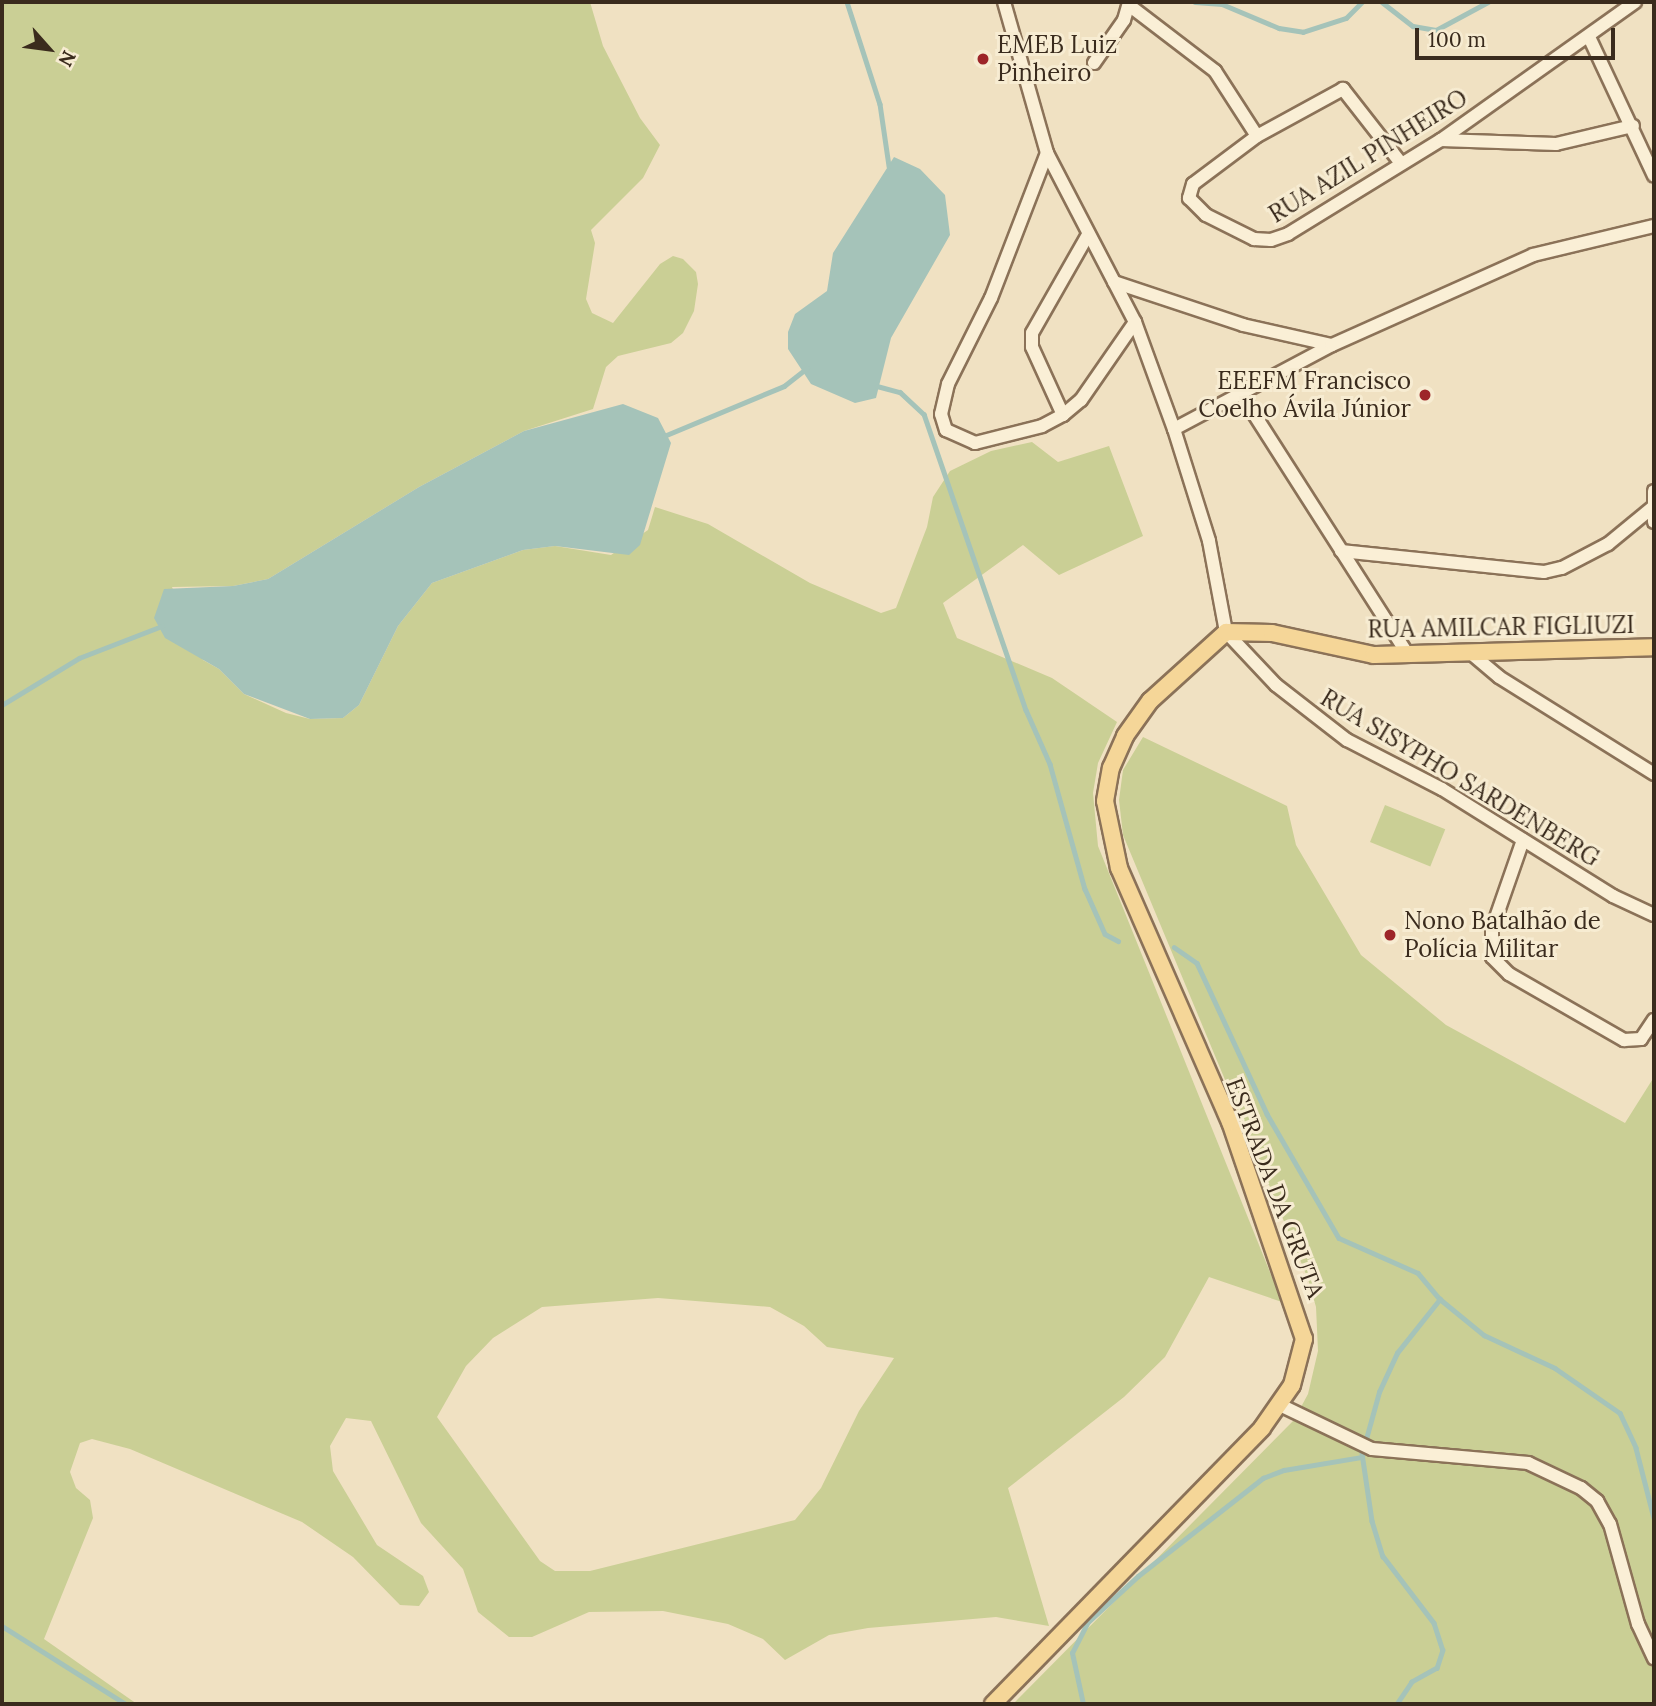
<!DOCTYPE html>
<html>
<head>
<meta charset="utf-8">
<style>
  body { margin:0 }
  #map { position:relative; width:1656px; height:1706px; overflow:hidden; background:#f0e1c2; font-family:Lora,serif }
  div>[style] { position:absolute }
  .green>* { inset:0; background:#cacf95; transform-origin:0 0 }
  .water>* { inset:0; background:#a5c3b9 }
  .stream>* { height:4.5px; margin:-2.25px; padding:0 2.25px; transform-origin:2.25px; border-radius:2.25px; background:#a5c3b9 }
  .roads { filter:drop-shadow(2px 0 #8b7258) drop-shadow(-2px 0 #8b7258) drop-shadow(0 2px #8b7258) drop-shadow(0 -2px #8b7258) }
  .minor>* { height:12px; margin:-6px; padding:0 6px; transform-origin:6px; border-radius:6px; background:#faefd6 }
  .major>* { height:16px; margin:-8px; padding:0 8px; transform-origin:8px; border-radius:8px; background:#f5d698 }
  .dots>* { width:19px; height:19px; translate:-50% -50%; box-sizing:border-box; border:4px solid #f7ecd2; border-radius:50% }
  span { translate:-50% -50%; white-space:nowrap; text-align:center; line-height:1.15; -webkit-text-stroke:6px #f7ecd2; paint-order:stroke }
  .poi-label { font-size:24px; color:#3a2b1d }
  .left { translate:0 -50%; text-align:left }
  .right { translate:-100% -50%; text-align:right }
  .street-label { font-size:24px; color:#3a2b1d }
  .frame { position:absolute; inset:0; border:4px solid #3a2b1d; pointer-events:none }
  .north { position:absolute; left:14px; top:14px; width:70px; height:70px; -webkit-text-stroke:5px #f7ecd2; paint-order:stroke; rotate:118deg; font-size:19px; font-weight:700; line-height:28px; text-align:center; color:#3a2b1d }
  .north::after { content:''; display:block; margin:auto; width:24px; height:32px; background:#3a2b1d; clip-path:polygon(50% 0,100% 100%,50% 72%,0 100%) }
  .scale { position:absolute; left:1415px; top:28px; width:200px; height:32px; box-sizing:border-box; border:4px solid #3a2b1d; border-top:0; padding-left:9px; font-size:21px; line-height:24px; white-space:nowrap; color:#3a2b1d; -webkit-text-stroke:5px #f7ecd2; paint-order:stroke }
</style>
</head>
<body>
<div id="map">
  <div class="green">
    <div style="clip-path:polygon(evenodd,2px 2px,590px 2px,603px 46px,640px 118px,660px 145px,643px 178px,591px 230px,595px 243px,586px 299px,592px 313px,613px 323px,660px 264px,673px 256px,683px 259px,696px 272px,698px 284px,694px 311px,683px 333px,671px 343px,618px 356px,606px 367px,593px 409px,524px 431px,419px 487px,268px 579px,233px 586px,172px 587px,203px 660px,219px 669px,244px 694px,286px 713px,310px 719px,343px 718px,359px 705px,398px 626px,432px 583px,523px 550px,555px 546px,611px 555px,648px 530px,655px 507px,708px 524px,810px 583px,881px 613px,896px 608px,927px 527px,933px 497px,950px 471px,991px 451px,1032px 442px,1058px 462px,1109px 446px,1143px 536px,1059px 575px,1023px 545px,943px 603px,957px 638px,1052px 678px,1117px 722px,1098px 763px,1093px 793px,1098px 846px,1282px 1302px,1209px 1277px,1165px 1357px,1124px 1397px,1008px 1488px,1049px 1626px,996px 1617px,868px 1628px,829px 1635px,785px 1660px,763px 1639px,728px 1624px,663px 1611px,589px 1612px,532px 1637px,509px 1637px,478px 1612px,463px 1569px,421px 1523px,371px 1421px,346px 1418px,330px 1446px,333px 1471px,377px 1545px,423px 1576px,429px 1592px,419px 1606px,400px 1605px,353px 1557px,302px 1522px,130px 1449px,92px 1439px,80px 1443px,70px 1472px,76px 1488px,90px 1500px,93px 1518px,44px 1639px,137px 1704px,2px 1704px,2px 2px,658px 1298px,770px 1307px,804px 1326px,827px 1347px,894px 1358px,859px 1411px,821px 1488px,795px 1520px,590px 1571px,555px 1571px,540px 1561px,437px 1417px,466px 1366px,493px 1338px,542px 1307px,658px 1298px)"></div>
    <div style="clip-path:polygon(1143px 737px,1287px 806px,1296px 845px,1361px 955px,1446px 1025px,1625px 1123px,1654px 1077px,1654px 1704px,1013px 1704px,1294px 1420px,1308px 1394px,1318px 1351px,1316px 1307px,1308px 1279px,1123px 835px,1119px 800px,1123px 770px)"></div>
    <div style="left:1385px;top:805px;width:65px;height:40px;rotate:22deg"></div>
  </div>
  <div class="water">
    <div style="clip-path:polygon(894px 157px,920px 169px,945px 195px,950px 235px,891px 338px,876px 398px,855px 403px,811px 384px,788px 349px,788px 332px,795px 314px,827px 291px,833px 253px)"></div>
    <div style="clip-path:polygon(623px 404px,658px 418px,671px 443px,640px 545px,629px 555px,555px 546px,523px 550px,432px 583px,398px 626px,359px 705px,343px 718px,310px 719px,244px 694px,219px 669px,165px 638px,154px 618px,164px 589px,233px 586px,268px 579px,419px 487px,524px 431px)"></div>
  </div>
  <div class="stream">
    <div style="left:847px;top:2px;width:107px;rotate:72.1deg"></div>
    <div style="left:880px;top:104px;width:63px;rotate:81.7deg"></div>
    <div style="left:1195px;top:2px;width:27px;rotate:4deg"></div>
    <div style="left:1222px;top:4px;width:62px;rotate:22.8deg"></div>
    <div style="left:1279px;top:28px;width:24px;rotate:9deg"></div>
    <div style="left:1303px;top:32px;width:45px;rotate:-18deg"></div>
    <div style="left:1346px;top:18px;width:23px;rotate:-45deg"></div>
    <div style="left:1382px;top:2px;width:39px;rotate:38deg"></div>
    <div style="left:1413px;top:26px;width:23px;rotate:10deg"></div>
    <div style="left:1436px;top:30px;width:59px;rotate:-28.3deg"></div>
    <div style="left:877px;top:386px;width:24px;rotate:15deg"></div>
    <div style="left:900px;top:392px;width:33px;rotate:43deg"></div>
    <div style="left:924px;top:414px;width:313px;rotate:71deg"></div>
    <div style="left:1026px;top:710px;width:59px;rotate:66deg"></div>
    <div style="left:1050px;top:764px;width:130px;rotate:74.4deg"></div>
    <div style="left:1085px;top:889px;width:49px;rotate:66deg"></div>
    <div style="left:1105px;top:934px;width:15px;rotate:28deg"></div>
    <div style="left:664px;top:436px;width:130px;rotate:-22.6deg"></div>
    <div style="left:784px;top:386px;width:29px;rotate:-38deg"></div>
    <div style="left:2px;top:705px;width:90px;rotate:-31.4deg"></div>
    <div style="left:79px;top:658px;width:89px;rotate:-21.1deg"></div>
    <div style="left:1174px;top:947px;width:28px;rotate:35deg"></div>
    <div style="left:1197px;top:963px;width:166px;rotate:65.1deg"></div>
    <div style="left:1267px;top:1114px;width:143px;rotate:59.9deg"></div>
    <div style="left:1339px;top:1238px;width:86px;rotate:23.9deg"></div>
    <div style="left:1418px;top:1273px;width:34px;rotate:50deg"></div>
    <div style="left:1440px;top:1299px;width:57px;rotate:39.3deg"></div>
    <div style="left:1484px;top:1335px;width:78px;rotate:24.9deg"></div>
    <div style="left:1555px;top:1368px;width:79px;rotate:34.7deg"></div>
    <div style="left:1620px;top:1413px;width:38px;rotate:65deg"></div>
    <div style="left:1636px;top:1448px;width:72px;rotate:75.6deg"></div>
    <div style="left:1366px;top:1439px;width:49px;rotate:-74.5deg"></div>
    <div style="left:1379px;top:1392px;width:43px;rotate:-65.2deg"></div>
    <div style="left:1397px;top:1353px;width:69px;rotate:-51.5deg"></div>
    <div style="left:1362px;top:1453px;width:69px;rotate:81.6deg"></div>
    <div style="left:1372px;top:1521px;width:37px;rotate:73deg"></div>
    <div style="left:1383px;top:1556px;width:84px;rotate:52.7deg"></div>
    <div style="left:1434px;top:1623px;width:28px;rotate:72deg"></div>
    <div style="left:1443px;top:1650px;width:19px;rotate:108deg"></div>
    <div style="left:1437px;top:1668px;width:29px;rotate:151deg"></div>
    <div style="left:1412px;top:1682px;width:27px;rotate:124deg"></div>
    <div style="left:2px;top:1626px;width:146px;rotate:32.2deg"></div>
    <div style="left:1083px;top:1704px;width:52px;rotate:-102.2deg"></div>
    <div style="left:1072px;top:1653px;width:34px;rotate:-63deg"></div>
    <div style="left:1087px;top:1623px;width:69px;rotate:-42.7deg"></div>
    <div style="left:1138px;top:1576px;width:159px;rotate:-38.1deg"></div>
    <div style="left:1263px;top:1478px;width:22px;rotate:-21deg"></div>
    <div style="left:1284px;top:1470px;width:79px;rotate:-9.5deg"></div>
  </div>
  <div class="roads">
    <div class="minor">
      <div style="left:1004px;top:2px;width:157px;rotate:74.1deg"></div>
      <div style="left:1047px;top:153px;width:191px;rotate:62.5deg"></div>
      <div style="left:1135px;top:322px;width:114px;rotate:70deg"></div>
      <div style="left:1174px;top:429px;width:117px;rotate:72.6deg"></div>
      <div style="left:1209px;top:541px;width:93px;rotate:79.4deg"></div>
      <div style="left:1226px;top:632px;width:73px;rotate:46.7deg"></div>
      <div style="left:1276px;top:685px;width:90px;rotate:37.8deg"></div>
      <div style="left:1347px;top:740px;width:107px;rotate:27.3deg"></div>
      <div style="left:1442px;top:789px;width:202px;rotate:32deg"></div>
      <div style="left:1613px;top:896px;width:45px;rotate:24.9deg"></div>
      <div style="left:1130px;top:6px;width:107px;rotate:37.4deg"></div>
      <div style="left:1215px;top:71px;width:77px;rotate:57.1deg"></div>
      <div style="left:1589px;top:37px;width:153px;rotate:64.9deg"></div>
      <div style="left:1094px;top:63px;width:52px;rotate:-55.1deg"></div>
      <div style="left:1124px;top:20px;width:19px;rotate:-74deg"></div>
      <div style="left:1441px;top:140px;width:115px;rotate:2deg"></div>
      <div style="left:1556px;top:144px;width:79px;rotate:-13.2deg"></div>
      <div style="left:1047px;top:153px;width:155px;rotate:111.1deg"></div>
      <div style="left:991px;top:298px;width:96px;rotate:116.6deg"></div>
      <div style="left:948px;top:384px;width:31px;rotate:103deg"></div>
      <div style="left:941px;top:414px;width:17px;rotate:73deg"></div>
      <div style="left:946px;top:430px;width:32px;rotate:24deg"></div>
      <div style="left:975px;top:443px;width:69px;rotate:-14.2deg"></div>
      <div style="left:1042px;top:426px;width:24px;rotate:-28deg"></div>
      <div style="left:1063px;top:415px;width:23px;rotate:-40deg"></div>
      <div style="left:1081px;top:400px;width:95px;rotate:-55.3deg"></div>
      <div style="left:1400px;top:162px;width:93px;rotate:-128deg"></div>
      <div style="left:1343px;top:89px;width:98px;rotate:151.3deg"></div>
      <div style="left:1257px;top:136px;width:80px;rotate:143.1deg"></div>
      <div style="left:1193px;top:184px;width:15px;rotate:106deg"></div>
      <div style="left:1189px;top:198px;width:24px;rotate:45deg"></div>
      <div style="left:1206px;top:215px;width:54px;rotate:26.6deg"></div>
      <div style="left:1254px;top:239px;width:17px;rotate:3deg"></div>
      <div style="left:1271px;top:240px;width:18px;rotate:-19deg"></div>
      <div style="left:1288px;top:234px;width:180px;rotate:-31.6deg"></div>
      <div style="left:1441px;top:140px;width:238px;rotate:-35.4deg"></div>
      <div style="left:1114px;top:282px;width:136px;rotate:18.4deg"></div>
      <div style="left:1243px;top:325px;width:91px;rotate:12.7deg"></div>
      <div style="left:1240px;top:392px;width:313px;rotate:57.4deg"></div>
      <div style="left:1063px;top:415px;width:75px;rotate:-114.5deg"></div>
      <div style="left:1032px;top:347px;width:14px;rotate:-90deg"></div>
      <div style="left:1032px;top:333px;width:113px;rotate:-60.3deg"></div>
      <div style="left:1174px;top:429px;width:179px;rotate:-28deg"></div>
      <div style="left:1332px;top:345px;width:220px;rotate:-24.1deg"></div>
      <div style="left:1533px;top:255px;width:124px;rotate:-13.5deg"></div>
      <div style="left:1654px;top:491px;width:31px;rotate:90deg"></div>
      <div style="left:1341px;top:551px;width:204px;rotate:5.9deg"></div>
      <div style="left:1544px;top:572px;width:18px;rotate:-13deg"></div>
      <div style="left:1562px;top:568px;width:52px;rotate:-27.6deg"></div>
      <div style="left:1608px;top:544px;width:58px;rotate:-39.4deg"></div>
      <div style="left:1473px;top:655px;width:34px;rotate:40deg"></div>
      <div style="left:1499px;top:677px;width:183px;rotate:32deg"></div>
      <div style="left:1523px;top:840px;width:94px;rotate:109.2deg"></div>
      <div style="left:1492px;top:929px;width:28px;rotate:90deg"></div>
      <div style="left:1492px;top:957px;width:24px;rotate:45deg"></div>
      <div style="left:1509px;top:974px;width:133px;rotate:29.9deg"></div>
      <div style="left:1624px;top:1040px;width:17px;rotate:-3deg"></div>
      <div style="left:1641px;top:1039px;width:23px;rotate:-56deg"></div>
      <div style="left:1280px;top:1405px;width:102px;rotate:25.6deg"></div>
      <div style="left:1372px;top:1449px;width:157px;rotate:5.1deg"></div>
      <div style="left:1528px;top:1463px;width:59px;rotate:25.3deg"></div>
      <div style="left:1581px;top:1488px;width:21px;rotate:39deg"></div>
      <div style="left:1597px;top:1501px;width:26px;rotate:61deg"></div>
      <div style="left:1610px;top:1524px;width:104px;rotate:74.4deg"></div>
      <div style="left:1638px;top:1624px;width:38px;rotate:65deg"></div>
    </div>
    <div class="major">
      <div style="left:993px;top:1704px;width:385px;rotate:-45.7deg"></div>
      <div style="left:1262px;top:1428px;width:52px;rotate:-55.1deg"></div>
      <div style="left:1292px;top:1385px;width:48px;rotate:-75.4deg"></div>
      <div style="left:1304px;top:1339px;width:229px;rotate:-108.8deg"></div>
      <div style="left:1230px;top:1122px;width:277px;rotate:-113.6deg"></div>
      <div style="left:1119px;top:868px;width:68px;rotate:-101.8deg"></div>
      <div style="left:1105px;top:801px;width:34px;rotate:-80deg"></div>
      <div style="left:1111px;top:768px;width:35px;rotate:-66deg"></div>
      <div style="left:1125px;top:736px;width:43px;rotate:-54.5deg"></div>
      <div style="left:1150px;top:701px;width:103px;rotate:-42.2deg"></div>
      <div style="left:1226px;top:632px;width:46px;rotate:1.2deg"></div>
      <div style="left:1272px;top:633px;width:104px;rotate:12.2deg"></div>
      <div style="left:1374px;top:655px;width:280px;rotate:-1.6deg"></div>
    </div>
  </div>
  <div class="dots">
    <div style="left:983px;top:59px;background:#9d2529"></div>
    <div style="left:1425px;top:395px;background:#9d2529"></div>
    <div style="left:1390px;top:935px;background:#9d2529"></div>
  </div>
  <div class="poi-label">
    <span class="left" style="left:997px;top:59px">EMEB Luiz<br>Pinheiro</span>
    <span class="right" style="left:1411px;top:395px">EEEFM Francisco<br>Coelho Ávila Júnior</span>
    <span class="left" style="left:1404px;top:935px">Nono Batalhão de<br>Polícia Militar</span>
  </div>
  <div class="street-label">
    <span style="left:1368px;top:156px;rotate:-32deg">RUA AZIL PINHEIRO</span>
    <span style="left:1501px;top:627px;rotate:-1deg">RUA AMILCAR FIGLIUZI</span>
    <span style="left:1460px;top:778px;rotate:31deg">RUA SISYPHO SARDENBERG</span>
    <span style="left:1275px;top:1188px;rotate:69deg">ESTRADA DA GRUTA</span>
  </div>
  <div class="frame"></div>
  <div class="north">N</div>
  <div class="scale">100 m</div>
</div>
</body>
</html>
